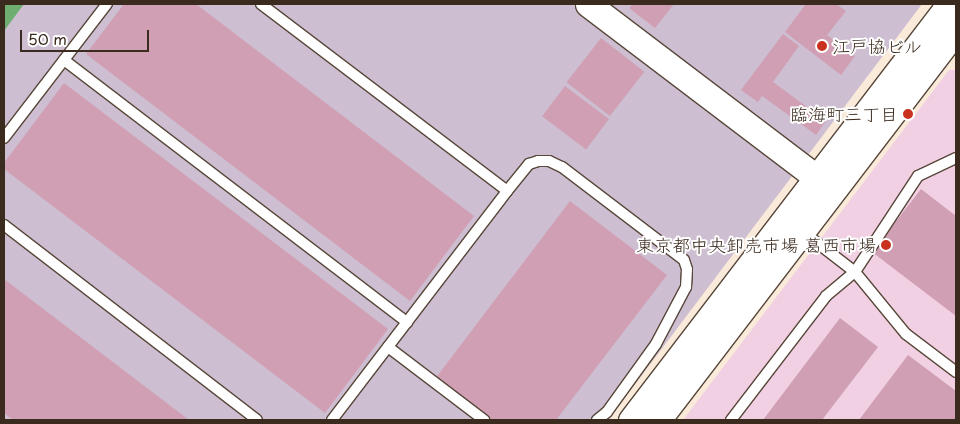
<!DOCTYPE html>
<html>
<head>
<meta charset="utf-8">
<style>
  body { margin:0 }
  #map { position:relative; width:960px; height:424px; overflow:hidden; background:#f9ead9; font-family:"Playpen Sans","Klee One",sans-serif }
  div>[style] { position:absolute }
  .built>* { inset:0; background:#f1d0e3 }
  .industrial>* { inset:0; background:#cebed1 }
  .forest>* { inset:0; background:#6eae70 }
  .building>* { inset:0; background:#d09fb3; transform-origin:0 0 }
  .roads { filter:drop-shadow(1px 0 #58473a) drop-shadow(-1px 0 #58473a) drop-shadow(0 1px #58473a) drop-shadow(0 -1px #58473a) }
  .service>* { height:10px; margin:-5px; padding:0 5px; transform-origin:5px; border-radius:5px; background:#fff }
  .tertiary>* { height:25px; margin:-12.5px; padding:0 12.5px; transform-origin:12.5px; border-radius:12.5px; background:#fff }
  .dots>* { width:14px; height:14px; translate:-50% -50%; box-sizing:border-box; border:2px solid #fff; border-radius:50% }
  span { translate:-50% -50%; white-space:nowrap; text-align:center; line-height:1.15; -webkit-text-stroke:4px #fff; paint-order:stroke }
  .poi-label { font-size:18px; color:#3b2a1e }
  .left { translate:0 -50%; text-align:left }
  .right { translate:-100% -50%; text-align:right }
  .frame { position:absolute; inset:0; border:5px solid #3b2a1e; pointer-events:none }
  .scale { position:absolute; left:20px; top:30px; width:129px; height:22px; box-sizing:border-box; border:2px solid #3b2a1e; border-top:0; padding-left:6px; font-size:15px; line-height:18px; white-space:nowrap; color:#3b2a1e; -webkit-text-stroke:4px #fff; paint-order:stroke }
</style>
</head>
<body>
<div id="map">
  <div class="built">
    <div style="clip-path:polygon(949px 70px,956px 70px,956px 420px,683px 420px)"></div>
  </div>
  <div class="industrial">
    <div style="clip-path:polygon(4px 4px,922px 4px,608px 420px,4px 420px)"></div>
  </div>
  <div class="forest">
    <div style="clip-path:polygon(4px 4px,24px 4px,4px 31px)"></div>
  </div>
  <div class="building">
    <div style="clip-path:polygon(124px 4px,196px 4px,474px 216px,410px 301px,86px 54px)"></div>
    <div style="clip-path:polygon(633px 4px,674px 4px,655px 28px,629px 8px)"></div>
    <div style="clip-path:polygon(806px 4px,836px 4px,846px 11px,827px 35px,855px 56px,841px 75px,785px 32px)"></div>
    <div style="clip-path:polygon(783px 34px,799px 46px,773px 82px,826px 121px,816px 135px,762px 96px,758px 102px,741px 90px)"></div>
    <div style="left:601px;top:38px;width:55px;height:56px;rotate:38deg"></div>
    <div style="clip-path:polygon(64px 83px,388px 329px,325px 413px,4px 169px,4px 163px)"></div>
    <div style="left:565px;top:86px;width:55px;height:38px;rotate:37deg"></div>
    <div style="clip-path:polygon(921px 189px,956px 216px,956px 316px,872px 252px)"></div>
    <div style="clip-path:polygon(570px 201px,667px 275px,556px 420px,489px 420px,435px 379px)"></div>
    <div style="clip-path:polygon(4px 279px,189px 420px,13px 420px,4px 413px)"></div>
    <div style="clip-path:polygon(840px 318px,878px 347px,822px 420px,763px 420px)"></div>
    <div style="clip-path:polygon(908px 355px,956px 391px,956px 420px,859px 420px)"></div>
  </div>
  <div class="roads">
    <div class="service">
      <div style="left:261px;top:4px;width:309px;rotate:37.2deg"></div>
      <div style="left:64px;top:60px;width:432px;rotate:37.4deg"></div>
      <div style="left:4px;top:138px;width:169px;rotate:-52.5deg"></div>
      <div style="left:956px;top:158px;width:42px;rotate:154.7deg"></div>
      <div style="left:918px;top:176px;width:115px;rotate:123.3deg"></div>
      <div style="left:855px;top:272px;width:80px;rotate:50.6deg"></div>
      <div style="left:906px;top:334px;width:63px;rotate:37.2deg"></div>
      <div style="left:4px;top:225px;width:319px;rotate:37.6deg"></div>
      <div style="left:388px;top:347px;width:121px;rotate:37.2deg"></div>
      <div style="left:332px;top:420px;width:288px;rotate:-52.6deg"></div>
      <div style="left:507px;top:191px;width:35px;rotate:-51deg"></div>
      <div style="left:529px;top:164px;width:9px;rotate:-18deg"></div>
      <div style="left:538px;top:161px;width:11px"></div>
      <div style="left:549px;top:161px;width:14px;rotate:25deg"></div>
      <div style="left:562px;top:167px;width:153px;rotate:37.3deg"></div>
      <div style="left:684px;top:260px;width:9px;rotate:72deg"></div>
      <div style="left:687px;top:269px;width:18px;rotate:93deg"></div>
      <div style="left:686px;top:287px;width:64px;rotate:117.8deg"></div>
      <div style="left:656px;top:344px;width:84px;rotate:125.8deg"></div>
      <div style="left:607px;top:412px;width:13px;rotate:141deg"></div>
      <div style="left:731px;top:420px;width:156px;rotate:-52.5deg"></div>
      <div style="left:826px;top:296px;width:38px;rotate:-40deg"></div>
      <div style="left:855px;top:272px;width:67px;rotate:-142.3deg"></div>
    </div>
    <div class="tertiary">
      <div style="left:588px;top:4px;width:303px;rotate:37.2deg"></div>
      <div style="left:631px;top:420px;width:515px;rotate:-52.57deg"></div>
      <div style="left:944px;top:11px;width:11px;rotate:-38deg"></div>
      <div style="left:658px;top:420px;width:491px;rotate:-52.6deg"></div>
    </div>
  </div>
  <div class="dots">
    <div style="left:822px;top:46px;background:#c8321e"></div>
    <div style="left:908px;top:114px;background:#c8321e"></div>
    <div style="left:886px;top:245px;background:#c8321e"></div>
  </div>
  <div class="poi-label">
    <span class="left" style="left:832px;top:46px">江戸協ビル</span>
    <span class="right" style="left:898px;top:114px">臨海町三丁目</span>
    <span class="right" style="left:876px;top:245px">東京都中央卸売市場 葛西市場</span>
  </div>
  <div class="frame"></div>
  <div class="scale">50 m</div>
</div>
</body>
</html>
